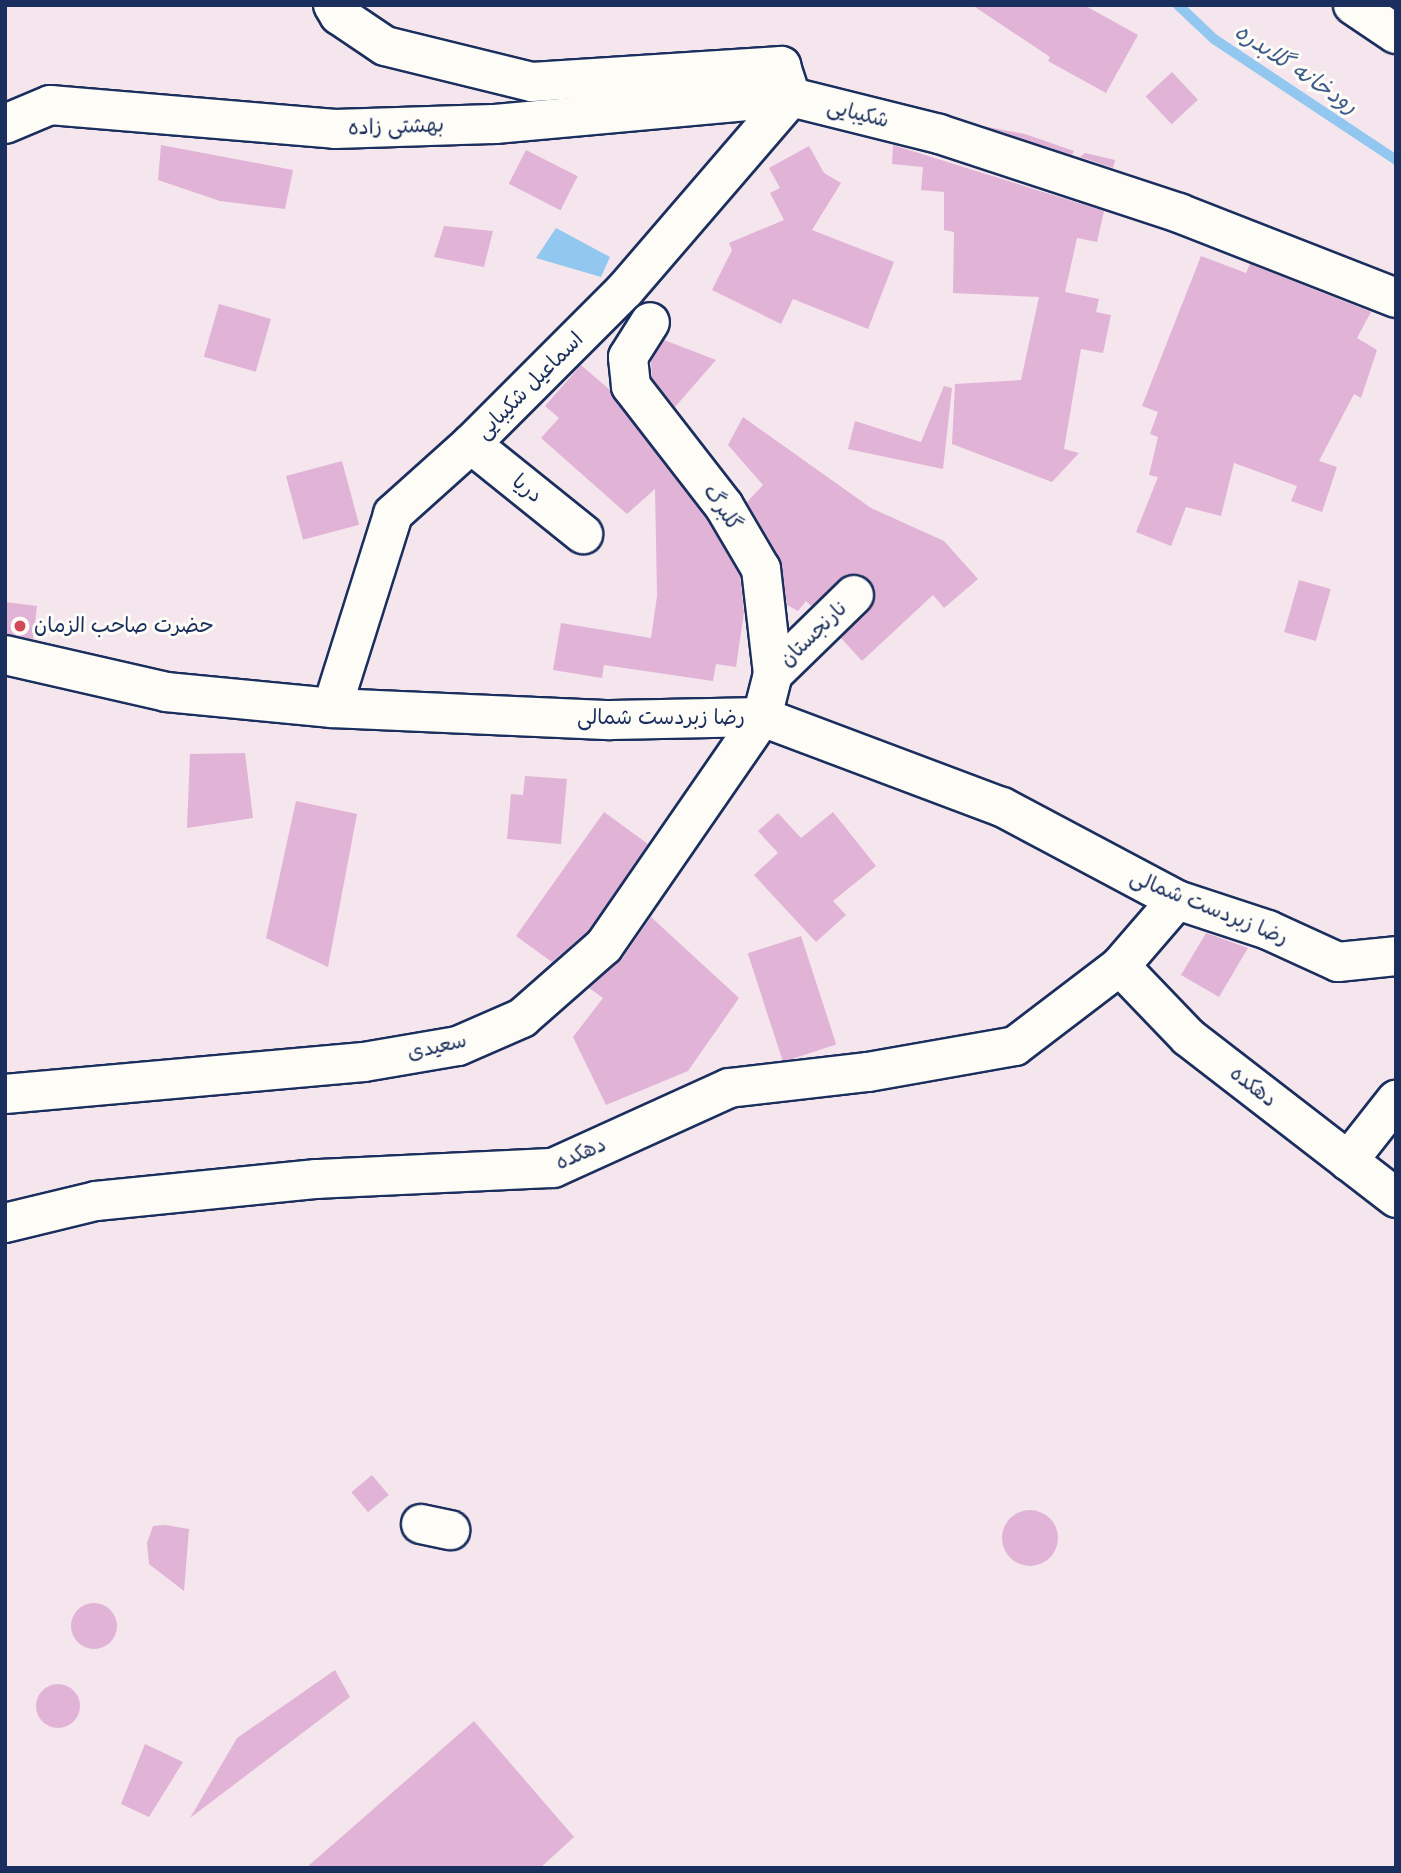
<!DOCTYPE html>
<html>
<head>
<meta charset="utf-8">
<style>
  body { margin:0 }
  #map { position:relative; width:1401px; height:1873px; overflow:hidden; background:#f5e6ed; font-family:"Balsamiq Sans","Playpen Sans Arabic",sans-serif }
  div>[style] { position:absolute }
  .water>* { inset:0; background:#92c8f0 }
  .stream>* { height:10px; margin:-5px; padding:0 5px; transform-origin:5px; border-radius:5px; background:#92c8f0 }
  .building>* { inset:0; background:#e1b3d6; transform-origin:0 0 }
  .round { border-radius:50% }
  .roads { filter:drop-shadow(2px 0 #1b2f5e) drop-shadow(-2px 0 #1b2f5e) drop-shadow(0 2px #1b2f5e) drop-shadow(0 -2px #1b2f5e) }
  .minor>* { height:38px; margin:-19px; padding:0 19px; transform-origin:19px; border-radius:19px; background:#fdfcf7 }
  .dots>* { width:19px; height:19px; translate:-50% -50%; box-sizing:border-box; border:4px solid #fdfcf7; border-radius:50% }
  span { translate:-50% -50%; white-space:nowrap; text-align:center; line-height:1.15; -webkit-text-stroke:6px #fdfcf7; paint-order:stroke }
  .street-label { font-size:21px; color:#1b2f5e }
  .poi-label { font-size:21px; color:#1b2f5e }
  .left { translate:0 -50%; text-align:left }
  .water-label { font-size:23px; color:#3f5d8a; font-style:italic }
  .frame { position:absolute; inset:0; border:7px solid #1b2f5e; pointer-events:none }
</style>
</head>
<body>
<div id="map">
  <div class="water">
    <div style="clip-path:polygon(556px 228px,610px 257px,601px 277px,536px 258px)"></div>
  </div>
  <div class="stream">
    <div style="left:1178px;top:5px;width:50px;rotate:43.4deg"></div>
    <div style="left:1214px;top:39px;width:219px;rotate:33.6deg"></div>
  </div>
  <div class="building">
    <div style="clip-path:polygon(972px 5px,1084px 5px,1138px 35px,1106px 93px,1048px 61px,1050px 57px)"></div>
    <div style="left:1172px;top:72px;width:38px;height:36px;rotate:47deg"></div>
    <div style="clip-path:polygon(983px 126px,1025px 134px,1074px 151px,1072px 155px)"></div>
    <div style="clip-path:polygon(161px 145px,293px 170px,285px 209px,220px 201px,158px 180px)"></div>
    <div style="clip-path:polygon(893px 145px,1104px 211px,1097px 242px,1077px 238px,1065px 292px,1099px 299px,1096px 312px,1111px 315px,1103px 353px,1081px 349px,1064px 449px,1079px 453px,1052px 482px,952px 444px,955px 384px,1021px 380px,1039px 297px,953px 293px,954px 232px,944px 230px,944px 192px,921px 190px,923px 167px,892px 164px)"></div>
    <div style="clip-path:polygon(809px 146px,824px 173px,841px 183px,812px 230px,894px 262px,868px 329px,793px 299px,781px 324px,712px 290px,732px 250px,729px 243px,784px 220px,770px 193px,780px 188px,769px 168px)"></div>
    <div style="left:526px;top:150px;width:58px;height:38px;rotate:27deg"></div>
    <div style="clip-path:polygon(1085px 153px,1115px 160px,1113px 168px,1080px 157px)"></div>
    <div style="clip-path:polygon(444px 226px,493px 231px,484px 267px,434px 257px)"></div>
    <div style="clip-path:polygon(1201px 256px,1246px 273px,1250px 264px,1371px 312px,1357px 338px,1377px 350px,1361px 398px,1354px 394px,1319px 461px,1337px 467px,1322px 512px,1291px 501px,1297px 486px,1234px 463px,1221px 516px,1186px 507px,1171px 546px,1136px 532px,1158px 477px,1149px 475px,1158px 437px,1150px 434px,1158px 412px,1142px 406px)"></div>
    <div style="left:219px;top:304px;width:54px;height:55px;rotate:16deg"></div>
    <div style="clip-path:polygon(664px 340px,716px 360px,675px 407px,652px 378px,651px 362px)"></div>
    <div style="clip-path:polygon(581px 365px,610px 390px,706px 518px,740px 576px,744px 612px,736px 667px,716px 664px,713px 681px,604px 665px,602px 678px,553px 670px,561px 623px,651px 638px,657px 596px,655px 489px,627px 514px,541px 438px,559px 418px,545px 406px)"></div>
    <div style="clip-path:polygon(944px 386px,952px 388px,943px 469px,848px 449px,855px 421px,921px 442px)"></div>
    <div style="clip-path:polygon(743px 417px,871px 508px,944px 541px,978px 579px,944px 608px,933px 595px,862px 661px,841px 638px,870px 610px,875px 589px,861px 574px,849px 574px,811px 606px,806px 601px,798px 611px,787px 605px,780px 558px,747px 502px,763px 485px,728px 445px)"></div>
    <div style="left:342px;top:461px;width:66px;height:58px;rotate:75deg"></div>
    <div style="left:1299px;top:580px;width:33px;height:54px;rotate:16deg"></div>
    <div style="clip-path:polygon(5px 602px,37px 606px,33px 639px,5px 634px)"></div>
    <div style="clip-path:polygon(245px 753px,253px 818px,187px 828px,190px 754px)"></div>
    <div style="clip-path:polygon(525px 776px,567px 779px,561px 844px,507px 839px,511px 794px,523px 795px)"></div>
    <div style="clip-path:polygon(296px 801px,357px 814px,328px 967px,266px 938px)"></div>
    <div style="clip-path:polygon(604px 812px,648px 844px,588px 931px,552px 962px,516px 936px)"></div>
    <div style="clip-path:polygon(833px 812px,876px 866px,833px 901px,846px 915px,816px 942px,754px 875px,778px 853px,758px 831px,778px 813px,801px 838px)"></div>
    <div style="clip-path:polygon(651px 917px,739px 998px,688px 1071px,606px 1105px,573px 1037px,603px 998px,589px 988px,622px 959px)"></div>
    <div style="clip-path:polygon(1206px 933px,1248px 948px,1219px 997px,1181px 975px)"></div>
    <div style="left:801px;top:936px;width:114px;height:56px;rotate:72deg"></div>
    <div style="left:372px;top:1475px;width:26px;height:27px;rotate:50deg"></div>
    <div class="round" style="left:1002px;top:1510px;width:56px;height:56px"></div>
    <div style="clip-path:polygon(165px 1525px,189px 1529px,184px 1591px,149px 1564px,147px 1543px,153px 1526px)"></div>
    <div class="round" style="left:71px;top:1603px;width:46px;height:46px"></div>
    <div style="clip-path:polygon(335px 1670px,350px 1697px,190px 1818px,237px 1738px)"></div>
    <div class="round" style="left:36px;top:1684px;width:44px;height:44px"></div>
    <div style="clip-path:polygon(474px 1721px,574px 1837px,540px 1868px,306px 1868px)"></div>
    <div style="clip-path:polygon(145px 1744px,183px 1762px,149px 1817px,121px 1804px)"></div>
  </div>
  <div class="roads">
    <div class="minor">
      <div style="left:333px;top:5px;width:12px;rotate:59deg"></div>
      <div style="left:339px;top:15px;width:55px;rotate:34deg"></div>
      <div style="left:385px;top:46px;width:151px;rotate:13.8deg"></div>
      <div style="left:532px;top:82px;width:250px;rotate:-3.7deg"></div>
      <div style="left:781px;top:66px;width:33px;rotate:72deg"></div>
      <div style="left:1353px;top:5px;width:52px;rotate:34deg"></div>
      <div style="left:5px;top:124px;width:49px;rotate:-22.9deg"></div>
      <div style="left:50px;top:105px;width:286px;rotate:4.8deg"></div>
      <div style="left:335px;top:129px;width:160px;rotate:-1.8deg"></div>
      <div style="left:495px;top:124px;width:297px;rotate:-5.2deg"></div>
      <div style="left:791px;top:97px;width:153px;rotate:14deg"></div>
      <div style="left:939px;top:134px;width:253px;rotate:18.2deg"></div>
      <div style="left:1179px;top:213px;width:233px;rotate:21.4deg"></div>
      <div style="left:471px;top:444px;width:144px;rotate:38.8deg"></div>
      <div style="left:5px;top:655px;width:165px;rotate:12.9deg"></div>
      <div style="left:166px;top:692px;width:167px;rotate:5.5deg"></div>
      <div style="left:332px;top:708px;width:279px;rotate:2.5deg"></div>
      <div style="left:611px;top:720px;width:151px;rotate:-1.1deg"></div>
      <div style="left:762px;top:717px;width:256px;rotate:20.6deg"></div>
      <div style="left:1002px;top:807px;width:198px;rotate:28deg"></div>
      <div style="left:1177px;top:900px;width:96px;rotate:18.2deg"></div>
      <div style="left:1268px;top:930px;width:77px;rotate:24.6deg"></div>
      <div style="left:1338px;top:962px;width:58px;rotate:-5.9deg"></div>
      <div style="left:773px;top:674px;width:113px;rotate:-44.3deg"></div>
      <div style="left:332px;top:708px;width:203px;rotate:-72.5deg"></div>
      <div style="left:393px;top:514px;width:105px;rotate:-41.9deg"></div>
      <div style="left:471px;top:444px;width:218px;rotate:-45deg"></div>
      <div style="left:625px;top:290px;width:255px;rotate:-49.3deg"></div>
      <div style="left:1120px;top:966px;width:98px;rotate:46.2deg"></div>
      <div style="left:1188px;top:1037px;width:263px;rotate:37.7deg"></div>
      <div style="left:5px;top:1094px;width:360px;rotate:-5.1deg"></div>
      <div style="left:364px;top:1062px;width:95px;rotate:-9.7deg"></div>
      <div style="left:458px;top:1046px;width:70px;rotate:-23.6deg"></div>
      <div style="left:522px;top:1018px;width:109px;rotate:-41.3deg"></div>
      <div style="left:604px;top:946px;width:278px;rotate:-55.4deg"></div>
      <div style="left:762px;top:717px;width:44px;rotate:-75.7deg"></div>
      <div style="left:773px;top:674px;width:106px;rotate:-96.5deg"></div>
      <div style="left:761px;top:569px;width:73px;rotate:-120.4deg"></div>
      <div style="left:724px;top:506px;width:152px;rotate:-127.8deg"></div>
      <div style="left:631px;top:386px;width:29px;rotate:-96deg"></div>
      <div style="left:628px;top:357px;width:41px;rotate:-57.8deg"></div>
      <div style="left:1348px;top:1161px;width:78px;rotate:-51.8deg"></div>
      <div style="left:5px;top:1223px;width:94px;rotate:-13.6deg"></div>
      <div style="left:96px;top:1201px;width:222px;rotate:-5.7deg"></div>
      <div style="left:317px;top:1179px;width:236px;rotate:-2.7deg"></div>
      <div style="left:553px;top:1168px;width:193px;rotate:-24.4deg"></div>
      <div style="left:729px;top:1088px;width:140px;rotate:-6.6deg"></div>
      <div style="left:868px;top:1072px;width:149px;rotate:-10deg"></div>
      <div style="left:1015px;top:1046px;width:132px;rotate:-37.3deg"></div>
      <div style="left:1120px;top:966px;width:87px;rotate:-49.2deg"></div>
      <div style="left:421px;top:1524px;width:30px;rotate:12deg"></div>
    </div>
  </div>
  <div class="dots">
    <div style="left:20px;top:626px;background:#d1495b"></div>
  </div>
  <div class="street-label">
    <span style="left:858px;top:114px;rotate:14deg">شکیبایی</span>
    <span style="left:396px;top:127px;rotate:-2deg">بهشتی زاده</span>
    <span style="left:530px;top:386px;rotate:-45deg">اسماعیل شکیبایی</span>
    <span style="left:527px;top:489px;rotate:39deg">دریا</span>
    <span style="left:722px;top:508px;rotate:56deg">گلبرگ</span>
    <span style="left:814px;top:634px;rotate:-44deg">نارنجستان</span>
    <span style="left:661px;top:718px">رضا زبردست شمالی</span>
    <span style="left:1209px;top:908px;rotate:22deg">رضا زبردست شمالی</span>
    <span style="left:437px;top:1047px;rotate:-13deg">سعیدی</span>
    <span style="left:1253px;top:1087px;rotate:38deg">دهکده</span>
    <span style="left:581px;top:1154px;rotate:-23deg">دهکده</span>
  </div>
  <div class="poi-label">
    <span class="left" style="left:34px;top:626px">حضرت صاحب الزمان</span>
  </div>
  <div class="water-label">
    <span style="left:1296px;top:69px;rotate:34deg">رودخانه گلابدره</span>
  </div>
  <div class="frame"></div>
</div>
</body>
</html>
